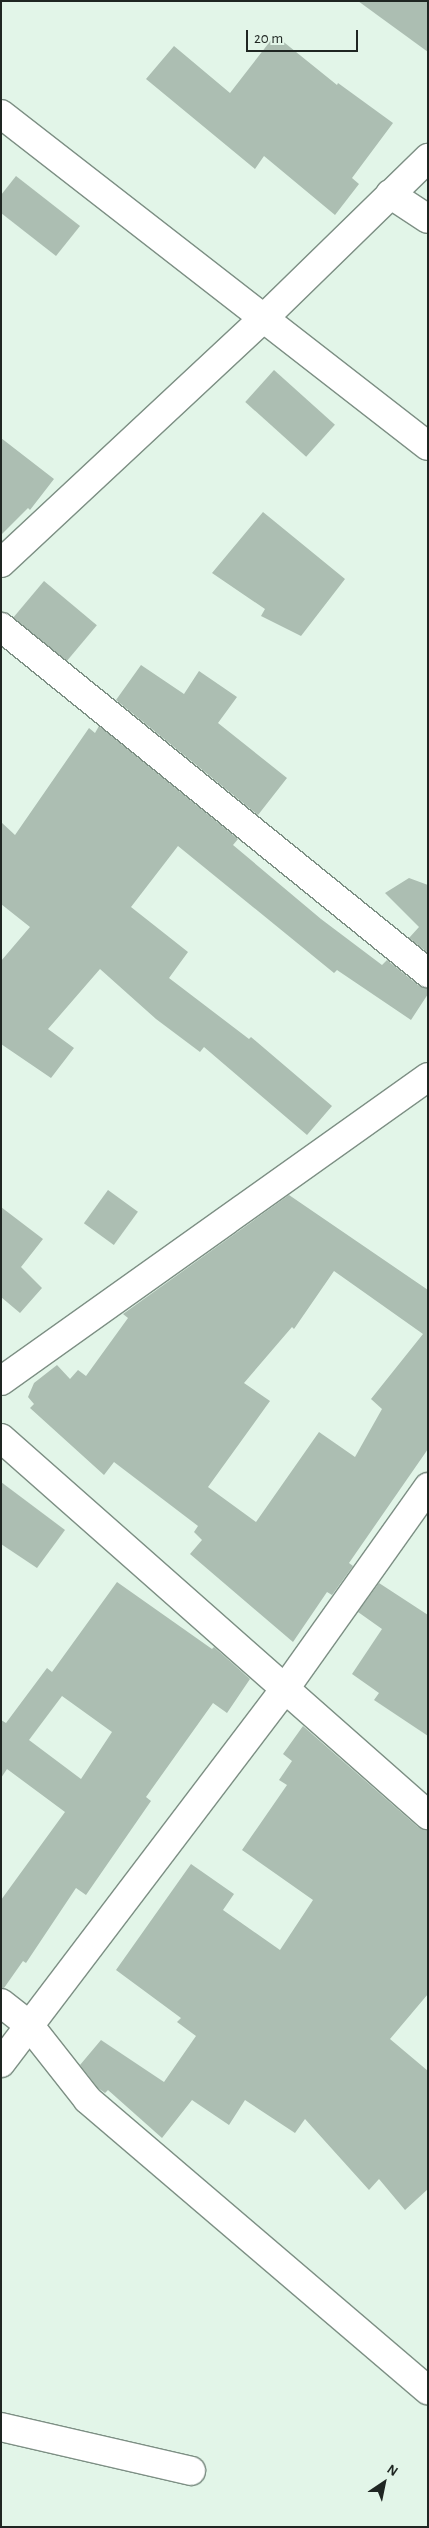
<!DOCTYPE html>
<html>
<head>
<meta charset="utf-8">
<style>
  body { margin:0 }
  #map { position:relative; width:429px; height:2528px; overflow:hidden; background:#e2f5e8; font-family:"Alegreya Sans",sans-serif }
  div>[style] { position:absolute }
  .building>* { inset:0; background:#acbeb2; transform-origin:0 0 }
  .roads { filter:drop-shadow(1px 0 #7d8f84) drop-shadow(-1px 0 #7d8f84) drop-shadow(0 1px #7d8f84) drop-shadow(0 -1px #7d8f84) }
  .street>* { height:28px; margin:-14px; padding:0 14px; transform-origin:14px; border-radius:14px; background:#fff }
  span { translate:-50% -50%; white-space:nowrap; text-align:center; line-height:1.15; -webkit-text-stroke:4px #e2f5e8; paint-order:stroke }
  .frame { position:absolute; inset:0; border:2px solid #1f2622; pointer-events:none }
  .north { position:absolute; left:359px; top:2458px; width:50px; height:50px; -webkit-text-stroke:4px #e2f5e8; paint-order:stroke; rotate:34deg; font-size:14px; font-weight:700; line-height:20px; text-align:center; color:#1f2622 }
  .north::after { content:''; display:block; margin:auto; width:18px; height:22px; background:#1f2622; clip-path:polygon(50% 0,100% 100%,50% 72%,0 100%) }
  .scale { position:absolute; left:246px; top:30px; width:112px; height:22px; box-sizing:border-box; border:2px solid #1f2622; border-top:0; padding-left:6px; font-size:15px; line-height:18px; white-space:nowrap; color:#1f2622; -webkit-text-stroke:4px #e2f5e8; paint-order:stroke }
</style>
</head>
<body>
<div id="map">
  <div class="building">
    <div style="clip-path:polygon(358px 1px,428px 1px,428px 52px)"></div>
    <div style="clip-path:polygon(275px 35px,337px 85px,338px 83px,393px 123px,352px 178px,359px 184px,335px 215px,264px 156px,255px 169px,146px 79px,174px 46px,230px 93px)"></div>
    <div style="clip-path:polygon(16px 176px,80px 226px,56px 256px,1px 213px,1px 195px)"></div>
    <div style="left:274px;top:370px;width:82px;height:43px;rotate:42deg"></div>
    <div style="clip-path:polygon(1px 438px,54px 479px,30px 510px,28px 508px,1px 535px)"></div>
    <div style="clip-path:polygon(263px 512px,345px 579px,301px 636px,261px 616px,265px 609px,212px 573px)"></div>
    <div style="left:44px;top:581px;width:69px;height:48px;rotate:40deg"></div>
    <div style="clip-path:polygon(141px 665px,184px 694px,199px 671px,237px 697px,218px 723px,287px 778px,258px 815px,116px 700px)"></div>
    <div style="clip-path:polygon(99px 726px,238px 839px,233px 845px,321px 919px,382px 965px,387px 960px,418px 985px,428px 988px,428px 994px,411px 1020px,337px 970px,334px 973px,178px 846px,131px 907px,188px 952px,169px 978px,249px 1039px,251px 1037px,332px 1106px,307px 1135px,204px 1047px,200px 1052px,156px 1019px,100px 969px,48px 1029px,74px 1048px,51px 1078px,1px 1044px,1px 961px,30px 927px,1px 904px,1px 822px,15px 835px,89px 728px,95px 733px)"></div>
    <div style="clip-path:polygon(409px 878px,428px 885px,428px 953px,409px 938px,419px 927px,385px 893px)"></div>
    <div style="left:108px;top:1190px;width:37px;height:41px;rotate:36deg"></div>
    <div style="clip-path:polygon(evenodd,289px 1195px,428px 1290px,428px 1449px,349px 1563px,353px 1566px,332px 1595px,327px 1592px,293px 1642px,190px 1554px,202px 1540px,194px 1532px,198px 1526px,114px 1462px,104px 1475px,30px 1408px,34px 1404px,28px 1397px,34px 1383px,57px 1365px,70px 1379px,78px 1370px,86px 1376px,128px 1318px,123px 1314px,289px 1195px,334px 1271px,423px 1334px,371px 1399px,382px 1409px,355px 1457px,319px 1432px,256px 1522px,208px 1487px,270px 1401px,244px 1383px,292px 1327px,294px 1329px,334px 1271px)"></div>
    <div style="clip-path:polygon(1px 1207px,43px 1239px,21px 1267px,42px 1288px,20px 1313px,1px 1297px)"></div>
    <div style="clip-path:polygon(1px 1482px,65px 1530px,37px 1568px,1px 1544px)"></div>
    <div style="clip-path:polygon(evenodd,117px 1582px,212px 1649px,214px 1647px,250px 1679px,227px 1713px,213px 1703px,146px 1797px,151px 1801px,86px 1895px,76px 1888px,26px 1963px,23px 1961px,4px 1988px,1px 1988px,1px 1900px,65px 1812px,7px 1769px,1px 1778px,1px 1720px,6px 1723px,47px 1668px,52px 1672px,117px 1582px,62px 1696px,112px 1732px,81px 1779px,29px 1740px,62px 1696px)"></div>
    <div style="clip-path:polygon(379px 1583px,428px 1615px,428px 1736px,374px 1700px,379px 1693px,352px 1674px,382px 1629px,358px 1612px)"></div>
    <div style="clip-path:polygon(303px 1726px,418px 1827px,428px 1830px,428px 1994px,390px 2039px,428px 2071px,428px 2189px,405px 2210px,379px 2179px,369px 2190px,305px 2119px,295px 2133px,245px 2100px,229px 2125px,192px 2100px,162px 2138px,108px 2090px,105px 2093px,98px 2088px,80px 2065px,101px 2040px,164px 2082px,196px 2036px,177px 2022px,181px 2018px,116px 1970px,191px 1864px,234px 1894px,223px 1910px,280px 1950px,313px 1900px,242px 1850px,287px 1785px,279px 1780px,292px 1761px,283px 1754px)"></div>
  </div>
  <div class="roads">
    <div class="street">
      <div style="left:1px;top:114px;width:541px;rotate:37.87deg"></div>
      <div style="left:390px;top:194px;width:45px;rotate:33.3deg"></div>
      <div style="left:1px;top:563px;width:358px;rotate:-43deg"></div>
      <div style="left:263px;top:319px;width:231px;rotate:-44.3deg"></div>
      <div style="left:1px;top:627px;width:550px;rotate:39.02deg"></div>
      <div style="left:1px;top:1381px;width:524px;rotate:-35.45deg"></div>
      <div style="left:1px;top:1438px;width:570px;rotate:41.44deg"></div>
      <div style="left:1px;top:2003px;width:36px;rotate:38deg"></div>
      <div style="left:29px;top:2025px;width:95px;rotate:51.8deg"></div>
      <div style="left:88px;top:2100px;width:447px;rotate:40.5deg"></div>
      <div style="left:1px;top:2063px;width:468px;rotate:-52.8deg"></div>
      <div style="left:284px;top:1690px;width:249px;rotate:-54.6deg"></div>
      <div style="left:1px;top:2427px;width:195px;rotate:13deg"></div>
    </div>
  </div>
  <div class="frame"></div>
  <div class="north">N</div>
  <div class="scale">20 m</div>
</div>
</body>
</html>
